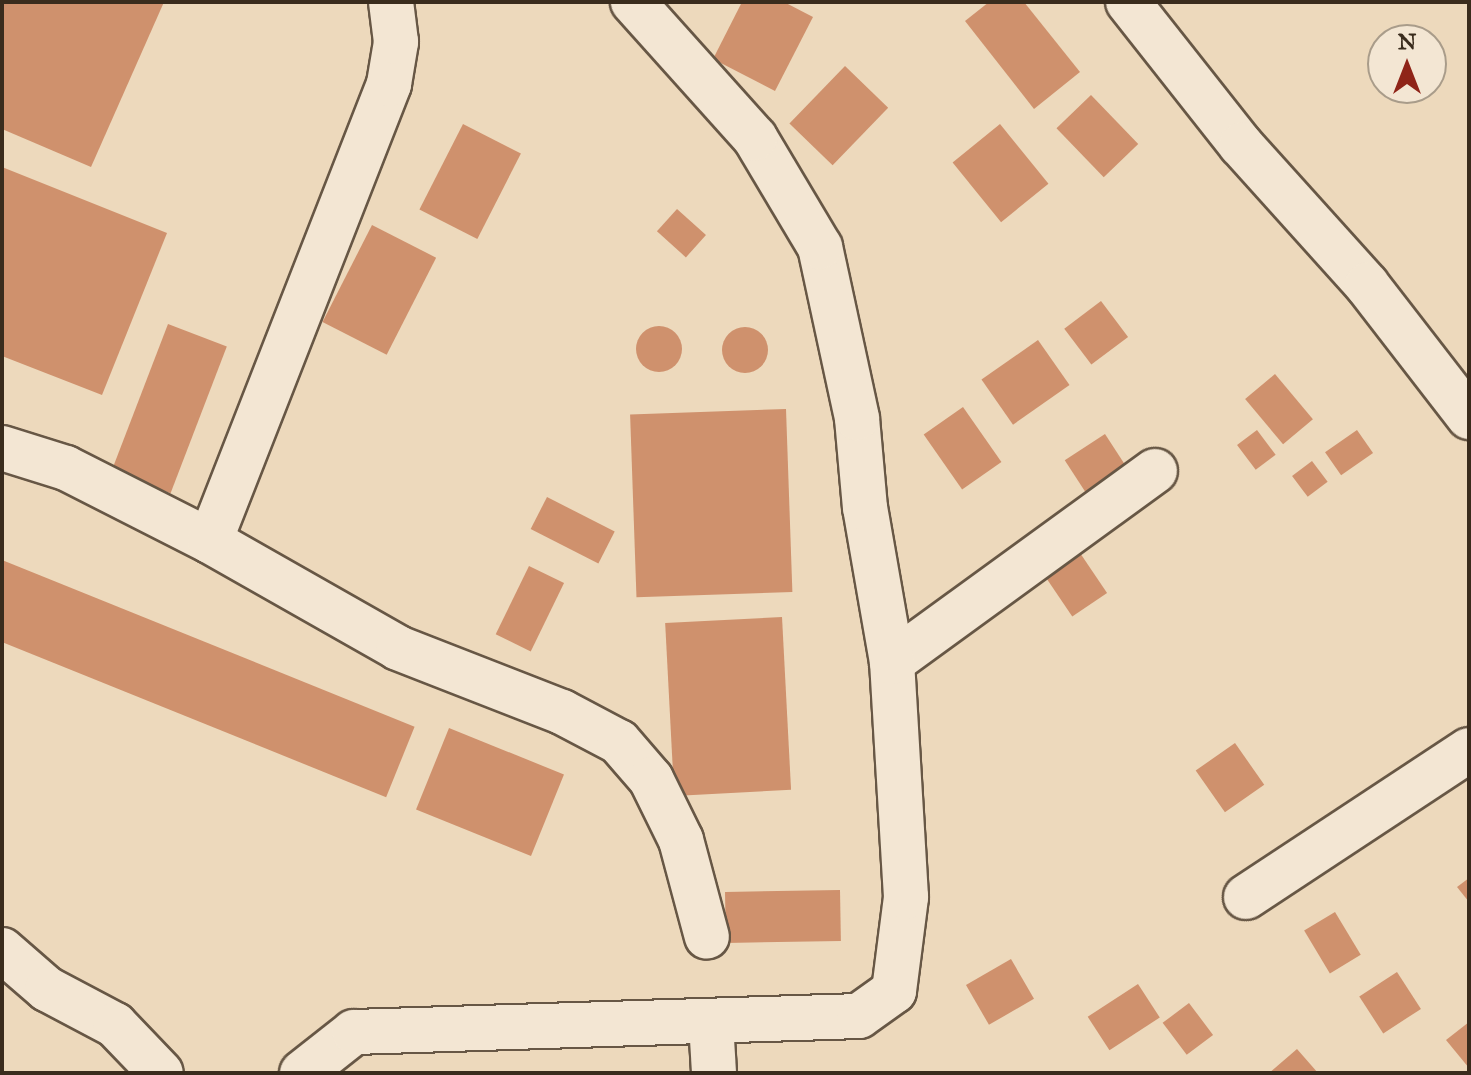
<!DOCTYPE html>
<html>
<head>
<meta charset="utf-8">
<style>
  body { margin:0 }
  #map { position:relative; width:1471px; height:1075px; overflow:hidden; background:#edd9bc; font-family:"IM FELL Great Primer",serif }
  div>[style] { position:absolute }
  .building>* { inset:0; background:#cf916d; transform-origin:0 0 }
  .round { border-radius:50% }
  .roads { filter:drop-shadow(2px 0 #675745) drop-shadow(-2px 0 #675745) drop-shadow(0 2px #675745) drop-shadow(0 -2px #675745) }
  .street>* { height:44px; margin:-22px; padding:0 22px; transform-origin:22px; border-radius:22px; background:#f3e6d3 }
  span { translate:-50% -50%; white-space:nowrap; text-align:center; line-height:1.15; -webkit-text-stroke:8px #f3e6d3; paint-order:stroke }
  .frame { position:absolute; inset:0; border:4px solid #3a2c1d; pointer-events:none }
  .north { position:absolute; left:1367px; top:24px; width:80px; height:80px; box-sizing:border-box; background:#f3e6d3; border:2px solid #a99c8a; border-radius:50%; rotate:0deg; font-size:22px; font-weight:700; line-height:32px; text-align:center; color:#3a2c1d }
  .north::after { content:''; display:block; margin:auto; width:28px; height:36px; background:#8f2418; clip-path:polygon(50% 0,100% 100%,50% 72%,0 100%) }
</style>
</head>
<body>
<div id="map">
  <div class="building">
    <div style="clip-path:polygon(2px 2px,164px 2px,91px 167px,2px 129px)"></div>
    <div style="clip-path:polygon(742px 2px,784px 2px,813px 17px,775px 91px,713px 59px)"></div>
    <div style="clip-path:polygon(989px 2px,1024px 2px,1080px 72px,1034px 109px,965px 21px)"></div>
    <div style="left:845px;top:66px;width:60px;height:80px;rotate:44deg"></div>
    <div style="left:1091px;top:95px;width:68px;height:48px;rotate:46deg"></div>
    <div style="left:463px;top:124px;width:65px;height:96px;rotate:27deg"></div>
    <div style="left:1000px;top:124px;width:77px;height:61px;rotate:51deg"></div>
    <div style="clip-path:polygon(2px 167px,167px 233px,102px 395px,2px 356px)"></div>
    <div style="left:677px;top:209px;width:39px;height:30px;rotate:42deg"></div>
    <div style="left:372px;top:225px;width:72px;height:109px;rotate:27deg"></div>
    <div style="left:1101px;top:301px;width:45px;height:46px;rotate:53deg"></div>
    <div style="left:168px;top:324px;width:63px;height:157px;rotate:21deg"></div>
    <div class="round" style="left:636px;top:326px;width:46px;height:46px"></div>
    <div class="round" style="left:722px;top:327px;width:46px;height:46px"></div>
    <div style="left:1038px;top:340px;width:55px;height:69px;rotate:55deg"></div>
    <div style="left:1275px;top:374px;width:59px;height:39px;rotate:50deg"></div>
    <div style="left:963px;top:407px;width:67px;height:48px;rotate:55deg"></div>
    <div style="left:786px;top:409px;width:183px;height:156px;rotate:88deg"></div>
    <div style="left:1257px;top:430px;width:31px;height:25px;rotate:53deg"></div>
    <div style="left:1357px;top:430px;width:28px;height:39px;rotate:55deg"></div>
    <div style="left:1105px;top:434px;width:43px;height:48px;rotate:57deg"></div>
    <div style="left:1312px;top:461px;width:26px;height:25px;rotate:53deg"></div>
    <div style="left:547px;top:497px;width:76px;height:36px;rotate:27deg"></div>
    <div style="left:1078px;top:550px;width:52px;height:42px;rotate:56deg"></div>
    <div style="left:2px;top:560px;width:445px;height:76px;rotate:22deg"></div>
    <div style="left:529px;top:566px;width:39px;height:76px;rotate:26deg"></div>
    <div style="left:782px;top:617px;width:173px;height:117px;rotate:87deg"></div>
    <div style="left:449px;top:728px;width:124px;height:88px;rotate:22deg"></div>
    <div style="left:1235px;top:743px;width:51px;height:48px;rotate:55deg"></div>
    <div style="clip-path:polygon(1469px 878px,1469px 902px,1457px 887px)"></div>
    <div style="left:840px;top:890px;width:51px;height:115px;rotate:89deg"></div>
    <div style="left:1335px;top:912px;width:50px;height:36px;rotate:59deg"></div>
    <div style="left:1011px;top:959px;width:46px;height:52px;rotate:60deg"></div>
    <div style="left:1397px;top:972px;width:44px;height:45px;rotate:57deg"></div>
    <div style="left:1138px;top:984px;width:40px;height:60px;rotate:57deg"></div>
    <div style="left:1189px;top:1003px;width:40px;height:33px;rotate:53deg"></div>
    <div style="clip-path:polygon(1469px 1022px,1469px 1068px,1446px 1040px)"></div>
    <div style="clip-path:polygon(1297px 1049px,1318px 1073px,1269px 1073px)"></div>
  </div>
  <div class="roads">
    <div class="street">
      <div style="left:1128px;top:2px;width:182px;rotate:51.7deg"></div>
      <div style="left:1241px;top:145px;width:188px;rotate:48deg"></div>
      <div style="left:1367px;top:285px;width:167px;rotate:52.3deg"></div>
      <div style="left:2px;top:448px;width:67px;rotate:17.4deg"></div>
      <div style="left:66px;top:468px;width:161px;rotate:26.9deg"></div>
      <div style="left:210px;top:541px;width:216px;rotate:29.6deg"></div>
      <div style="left:398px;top:648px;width:176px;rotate:21.3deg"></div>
      <div style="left:562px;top:712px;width:64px;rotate:27.8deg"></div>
      <div style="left:619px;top:742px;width:49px;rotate:49.1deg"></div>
      <div style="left:651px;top:779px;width:68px;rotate:63.8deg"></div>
      <div style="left:681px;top:840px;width:100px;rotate:75deg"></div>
      <div style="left:210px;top:541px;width:491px;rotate:-68.6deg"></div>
      <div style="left:389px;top:84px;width:43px;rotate:-80.5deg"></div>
      <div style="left:396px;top:42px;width:40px;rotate:-97.1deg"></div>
      <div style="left:892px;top:662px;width:325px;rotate:-36deg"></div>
      <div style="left:1246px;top:897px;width:267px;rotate:-33.4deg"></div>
      <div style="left:2px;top:950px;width:60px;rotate:40.9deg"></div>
      <div style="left:47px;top:989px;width:77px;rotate:27.9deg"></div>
      <div style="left:115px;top:1025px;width:66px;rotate:46.2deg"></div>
      <div style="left:711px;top:1022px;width:51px;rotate:86.6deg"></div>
      <div style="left:302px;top:1073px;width:66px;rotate:-38.3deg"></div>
      <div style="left:354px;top:1032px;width:505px;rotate:-1.81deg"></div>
      <div style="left:859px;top:1016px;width:43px;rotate:-35.5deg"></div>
      <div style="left:894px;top:991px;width:95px;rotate:-82.7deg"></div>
      <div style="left:906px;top:897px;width:235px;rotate:-93.4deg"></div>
      <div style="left:892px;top:662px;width:156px;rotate:-99.9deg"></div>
      <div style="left:865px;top:508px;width:90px;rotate:-95.1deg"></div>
      <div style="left:857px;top:418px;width:175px;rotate:-102.2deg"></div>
      <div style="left:820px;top:247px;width:127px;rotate:-120.8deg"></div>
      <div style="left:755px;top:138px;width:183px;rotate:-131.9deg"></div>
    </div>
  </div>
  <div class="frame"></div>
  <div class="north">N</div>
</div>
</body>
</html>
